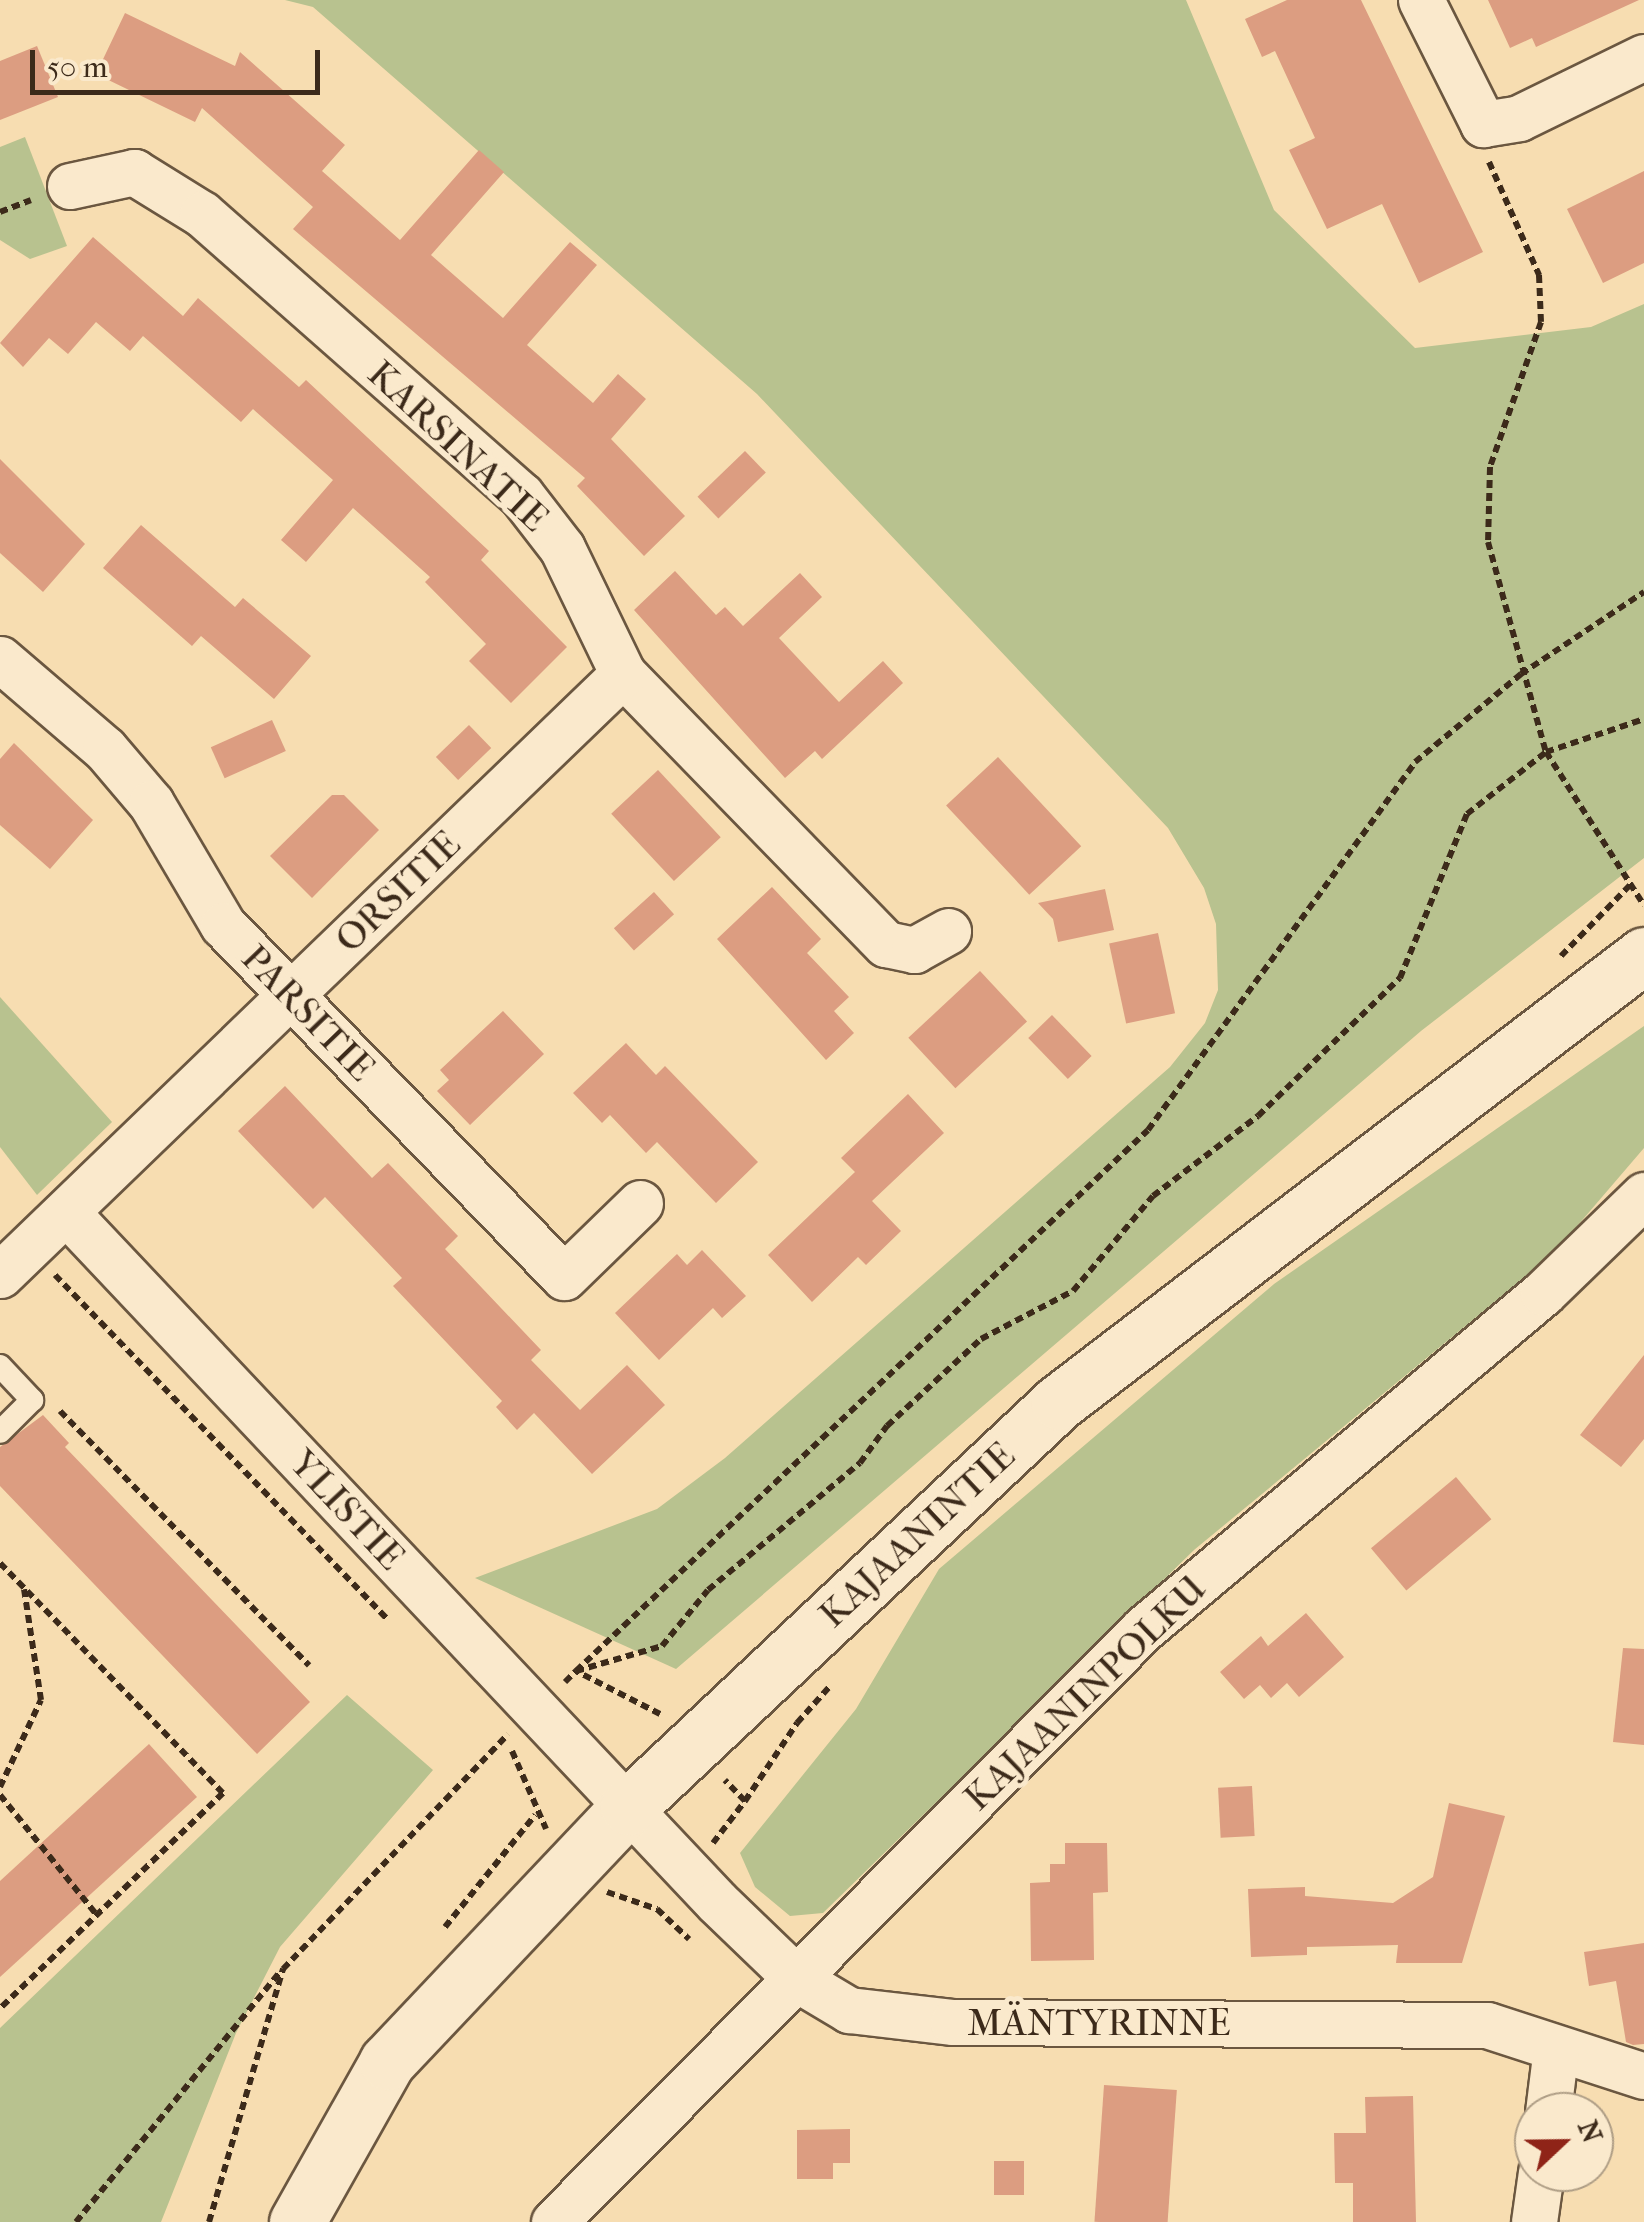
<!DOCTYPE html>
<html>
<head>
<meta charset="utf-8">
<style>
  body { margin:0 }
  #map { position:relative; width:1644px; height:2222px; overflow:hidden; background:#f7ddb1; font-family:"IM FELL French Canon",serif }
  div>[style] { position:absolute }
  .green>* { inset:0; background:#b8c28f }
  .building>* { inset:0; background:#dc9d81; transform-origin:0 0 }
  .path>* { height:6px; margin-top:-3px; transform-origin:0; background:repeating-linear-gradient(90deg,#3c2a1a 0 8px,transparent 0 13px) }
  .roads { filter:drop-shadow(2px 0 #6b5740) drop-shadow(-2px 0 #6b5740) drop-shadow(0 2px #6b5740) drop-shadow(0 -2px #6b5740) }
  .service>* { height:22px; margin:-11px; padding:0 11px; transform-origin:11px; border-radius:11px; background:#fae9cc }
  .minor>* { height:45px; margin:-22.5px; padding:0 22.5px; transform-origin:22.5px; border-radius:22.5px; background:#fae9cc }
  .secondary>* { height:55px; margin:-27.5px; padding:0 27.5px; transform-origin:27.5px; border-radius:27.5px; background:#fae9cc }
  span { translate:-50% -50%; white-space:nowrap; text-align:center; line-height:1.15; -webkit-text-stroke:10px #fae9cc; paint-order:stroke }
  .street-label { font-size:38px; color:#3c2a1a }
  .north { position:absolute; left:1514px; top:2092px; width:100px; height:100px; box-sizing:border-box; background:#fae9cc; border:2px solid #ae9d85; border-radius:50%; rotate:68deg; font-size:28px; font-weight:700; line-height:40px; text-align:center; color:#3c2a1a }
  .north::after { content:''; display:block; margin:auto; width:35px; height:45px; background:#8f2418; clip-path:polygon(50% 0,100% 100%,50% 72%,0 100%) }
  .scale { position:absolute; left:30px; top:50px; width:290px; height:45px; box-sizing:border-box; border:5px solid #3c2a1a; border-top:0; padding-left:12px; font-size:30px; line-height:35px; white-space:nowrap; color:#3c2a1a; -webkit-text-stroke:8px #fae9cc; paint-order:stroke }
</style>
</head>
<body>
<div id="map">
  <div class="green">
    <div style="clip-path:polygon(285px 0,1186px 0,1274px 210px,1415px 348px,1591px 327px,1644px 304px,1644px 858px,1421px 1031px,676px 1669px,475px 1578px,657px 1509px,725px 1458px,1170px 1067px,1205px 1023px,1218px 990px,1216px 924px,1204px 888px,1168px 828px,757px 394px,313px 7px)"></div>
    <div style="clip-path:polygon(25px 137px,67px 246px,30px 259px,0 240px,0 147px)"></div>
    <div style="clip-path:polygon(0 997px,112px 1122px,37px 1195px,0 1147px)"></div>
    <div style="clip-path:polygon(1644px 1026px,1644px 1148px,1554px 1253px,1194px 1550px,823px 1913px,790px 1916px,755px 1887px,740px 1853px,856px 1709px,939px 1569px,1274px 1284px)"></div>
    <div style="clip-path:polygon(347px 1695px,433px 1770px,280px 1947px,236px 2033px,161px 2222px,0 2222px,0 2028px)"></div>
  </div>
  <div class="building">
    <div style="clip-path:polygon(1287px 0,1361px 0,1483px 252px,1419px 283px,1382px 204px,1327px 229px,1289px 150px,1315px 138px,1275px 51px,1262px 57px,1245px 19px)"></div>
    <div style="clip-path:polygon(1488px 0,1639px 0,1536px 47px,1532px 38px,1510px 48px)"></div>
    <div style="clip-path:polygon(125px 13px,235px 66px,240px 52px,345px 145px,322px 171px,400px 240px,479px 150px,504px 172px,431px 255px,503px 318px,570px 242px,597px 265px,527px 345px,593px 403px,618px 374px,646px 399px,611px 439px,685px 516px,644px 556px,577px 486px,585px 478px,293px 229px,313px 207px,202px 108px,195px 122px,96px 74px)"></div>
    <div style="clip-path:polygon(37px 46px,58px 97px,0 120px,0 61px)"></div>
    <div style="clip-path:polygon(1644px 171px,1644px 263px,1603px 283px,1567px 209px)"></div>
    <div style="clip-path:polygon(93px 237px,183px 316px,198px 298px,299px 387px,306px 380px,489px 551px,481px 560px,567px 647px,511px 703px,469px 661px,486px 644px,425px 582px,430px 577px,353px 508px,306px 562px,281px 540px,333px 480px,253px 409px,241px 422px,143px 336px,130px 351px,96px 322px,68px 354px,49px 338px,23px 367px,0 343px)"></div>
    <div style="left:745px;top:451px;width:30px;height:66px;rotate:46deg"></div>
    <div style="clip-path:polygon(0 459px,85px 544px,43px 592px,0 553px)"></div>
    <div style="clip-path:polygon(141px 525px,235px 607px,243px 598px,311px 656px,274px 699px,201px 636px,192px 646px,103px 568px)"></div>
    <div style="clip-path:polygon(675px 571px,716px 615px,725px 607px,743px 626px,800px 573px,822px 597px,779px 638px,839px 702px,883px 661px,903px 683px,822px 759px,815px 751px,785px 778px,634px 610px)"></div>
    <div style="left:272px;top:720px;width:34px;height:67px;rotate:66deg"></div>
    <div style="left:469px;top:725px;width:32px;height:46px;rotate:46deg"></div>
    <div style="clip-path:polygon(14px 743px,93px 820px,50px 869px,0 825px,0 759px)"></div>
    <div style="left:998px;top:757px;width:122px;height:71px;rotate:47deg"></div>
    <div style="left:658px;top:770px;width:92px;height:64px;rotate:47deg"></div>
    <div style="clip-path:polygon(332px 795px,344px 795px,379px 830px,312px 898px,270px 856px)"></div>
    <div style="clip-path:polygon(772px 887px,821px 939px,807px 953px,849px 997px,834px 1011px,854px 1033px,826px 1060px,717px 939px)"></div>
    <div style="clip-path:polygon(1105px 889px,1114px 930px,1058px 942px,1053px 919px,1038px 903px)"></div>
    <div style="left:654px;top:892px;width:30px;height:54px;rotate:48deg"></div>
    <div style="left:1158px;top:933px;width:82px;height:50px;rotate:78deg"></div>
    <div style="left:980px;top:971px;width:69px;height:98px;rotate:47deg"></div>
    <div style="clip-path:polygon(503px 1011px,544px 1054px,470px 1125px,437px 1091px,449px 1080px,440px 1070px)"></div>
    <div style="left:1052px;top:1015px;width:57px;height:33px;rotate:46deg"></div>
    <div style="clip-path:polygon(626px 1043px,656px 1075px,665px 1066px,758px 1162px,716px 1203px,657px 1142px,646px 1153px,610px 1115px,602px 1123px,573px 1093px)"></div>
    <div style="clip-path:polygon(285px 1086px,372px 1178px,388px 1163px,458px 1236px,445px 1249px,541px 1350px,531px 1360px,580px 1410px,627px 1365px,665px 1405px,592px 1474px,534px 1413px,517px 1430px,496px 1407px,502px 1401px,393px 1286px,402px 1278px,325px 1197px,313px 1209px,238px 1131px)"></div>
    <div style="clip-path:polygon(908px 1094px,944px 1133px,872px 1201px,901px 1231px,866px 1265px,858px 1257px,812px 1302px,768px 1255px,855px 1172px,841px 1158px)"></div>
    <div style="clip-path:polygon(702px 1250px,746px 1296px,722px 1318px,713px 1308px,659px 1360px,615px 1313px,677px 1254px,687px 1265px)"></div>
    <div style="clip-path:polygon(1644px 1355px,1644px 1439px,1621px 1467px,1580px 1435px)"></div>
    <div style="clip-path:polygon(43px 1415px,69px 1443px,65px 1447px,310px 1702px,257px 1754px,0 1486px,0 1447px)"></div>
    <div style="left:1456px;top:1477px;width:55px;height:111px;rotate:50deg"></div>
    <div style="clip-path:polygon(1306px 1613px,1344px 1657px,1299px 1697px,1287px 1683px,1271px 1698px,1260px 1685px,1244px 1699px,1220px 1672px,1261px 1636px,1268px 1646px)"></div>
    <div style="clip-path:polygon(1623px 1648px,1644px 1649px,1644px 1745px,1613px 1742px)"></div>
    <div style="clip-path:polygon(149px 1744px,197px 1797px,0 1977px,0 1881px)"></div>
    <div style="left:1252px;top:1786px;width:50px;height:34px;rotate:87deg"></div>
    <div style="clip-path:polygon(1449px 1803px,1505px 1816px,1462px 1963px,1396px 1963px,1398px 1945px,1307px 1947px,1307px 1955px,1251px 1957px,1248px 1889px,1305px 1887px,1305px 1896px,1393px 1903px,1433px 1877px)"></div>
    <div style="clip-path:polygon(1065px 1843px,1107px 1843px,1108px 1892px,1093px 1893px,1094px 1960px,1031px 1961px,1030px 1883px,1050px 1882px,1050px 1864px,1065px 1864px)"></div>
    <div style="clip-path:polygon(1644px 1943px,1644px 2044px,1633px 2045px,1626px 2042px,1616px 1981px,1589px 1986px,1584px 1952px)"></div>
    <div style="left:1104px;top:2085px;width:73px;height:137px;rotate:4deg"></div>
    <div style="clip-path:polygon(1413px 2096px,1416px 2222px,1353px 2222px,1353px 2183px,1335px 2183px,1334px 2133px,1366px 2133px,1365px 2097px)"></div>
    <div style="clip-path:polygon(850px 2129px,850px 2163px,833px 2163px,833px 2179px,797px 2179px,797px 2130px)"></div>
    <div style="left:994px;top:2161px;width:30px;height:34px"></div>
  </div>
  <div class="path">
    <div style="left:1489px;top:162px;width:124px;rotate:66.1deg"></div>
    <div style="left:1539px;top:275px;width:47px;rotate:87.6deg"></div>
    <div style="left:1541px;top:322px;width:154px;rotate:109.4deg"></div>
    <div style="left:1490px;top:467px;width:75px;rotate:91.5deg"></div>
    <div style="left:1488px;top:542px;width:218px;rotate:74.6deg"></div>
    <div style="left:1546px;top:752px;width:182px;rotate:57.4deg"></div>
    <div style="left:0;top:212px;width:33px;rotate:-21deg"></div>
    <div style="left:1561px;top:956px;width:99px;rotate:-45.8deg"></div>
    <div style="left:55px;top:1275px;width:477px;rotate:46deg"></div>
    <div style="left:60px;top:1411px;width:356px;rotate:45.6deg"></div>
    <div style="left:0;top:1563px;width:320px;rotate:45.9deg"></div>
    <div style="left:223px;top:1793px;width:310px;rotate:136deg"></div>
    <div style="left:565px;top:1682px;width:16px;rotate:-45deg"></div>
    <div style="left:576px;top:1671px;width:90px;rotate:-16.2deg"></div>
    <div style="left:662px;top:1646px;width:72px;rotate:-50.6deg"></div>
    <div style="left:708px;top:1590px;width:198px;rotate:-39.9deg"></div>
    <div style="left:860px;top:1463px;width:46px;rotate:-53.9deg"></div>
    <div style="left:887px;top:1426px;width:128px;rotate:-42.8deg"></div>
    <div style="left:981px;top:1339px;width:104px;rotate:-27.6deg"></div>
    <div style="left:1073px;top:1291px;width:124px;rotate:-49.9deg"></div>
    <div style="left:1153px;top:1196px;width:132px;rotate:-37.3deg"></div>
    <div style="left:1258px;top:1116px;width:198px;rotate:-44.2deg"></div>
    <div style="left:1400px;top:978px;width:177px;rotate:-67.8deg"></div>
    <div style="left:1467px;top:814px;width:100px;rotate:-38.1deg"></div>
    <div style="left:1546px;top:752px;width:103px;rotate:-18.6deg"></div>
    <div style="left:660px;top:1714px;width:94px;rotate:-152.9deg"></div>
    <div style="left:576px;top:1671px;width:787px;rotate:-43.4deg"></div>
    <div style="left:1148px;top:1130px;width:455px;rotate:-54deg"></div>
    <div style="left:1415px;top:762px;width:138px;rotate:-39.7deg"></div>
    <div style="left:1521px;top:674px;width:148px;rotate:-33.7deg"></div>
    <div style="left:512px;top:1751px;width:85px;rotate:66.4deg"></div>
    <div style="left:0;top:1787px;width:96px;rotate:-64.8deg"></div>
    <div style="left:41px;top:1700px;width:112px;rotate:-98.7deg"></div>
    <div style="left:0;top:1795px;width:154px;rotate:51.1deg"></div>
    <div style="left:745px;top:1801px;width:94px;rotate:-56.3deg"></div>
    <div style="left:797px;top:1723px;width:51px;rotate:-48.2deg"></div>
    <div style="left:713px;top:1843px;width:53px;rotate:-52.7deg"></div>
    <div style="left:745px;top:1801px;width:29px;rotate:-134deg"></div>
    <div style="left:607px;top:1892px;width:53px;rotate:18.8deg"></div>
    <div style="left:657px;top:1909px;width:44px;rotate:43.2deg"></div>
    <div style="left:445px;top:1927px;width:144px;rotate:-51.2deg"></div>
    <div style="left:76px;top:2222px;width:323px;rotate:-50.8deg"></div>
    <div style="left:209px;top:2222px;width:264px;rotate:-73.7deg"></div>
    <div style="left:283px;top:1969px;width:325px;rotate:-46.2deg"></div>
  </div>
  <div class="roads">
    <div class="service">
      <div style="left:0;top:1366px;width:47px;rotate:46.7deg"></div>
      <div style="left:32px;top:1400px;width:45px;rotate:135deg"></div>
    </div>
    <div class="minor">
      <div style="left:1421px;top:0;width:139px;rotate:63.4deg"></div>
      <div style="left:1483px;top:124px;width:36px;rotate:-9deg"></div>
      <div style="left:1519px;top:118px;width:139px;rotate:-26deg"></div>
      <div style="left:70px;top:186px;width:66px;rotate:-12.3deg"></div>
      <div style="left:134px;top:172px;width:80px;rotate:31.7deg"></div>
      <div style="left:202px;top:214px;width:425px;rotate:41.4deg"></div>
      <div style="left:521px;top:495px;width:67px;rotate:52.3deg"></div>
      <div style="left:562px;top:548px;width:140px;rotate:64.2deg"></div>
      <div style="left:623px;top:674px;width:377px;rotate:45.8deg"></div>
      <div style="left:886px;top:944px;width:29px;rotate:12deg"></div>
      <div style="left:914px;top:950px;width:39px;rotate:-29deg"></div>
      <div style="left:0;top:659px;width:138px;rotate:40.6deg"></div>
      <div style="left:105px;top:749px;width:71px;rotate:49.6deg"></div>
      <div style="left:151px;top:803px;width:142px;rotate:59.5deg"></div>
      <div style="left:223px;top:925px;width:490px;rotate:45.9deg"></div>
      <div style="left:564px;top:1277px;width:106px;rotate:-44.2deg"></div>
      <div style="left:67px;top:1213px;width:947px;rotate:46.67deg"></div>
      <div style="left:717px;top:1902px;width:111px;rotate:43.9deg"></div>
      <div style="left:797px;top:1979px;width:61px;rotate:30.8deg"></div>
      <div style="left:849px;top:2010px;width:105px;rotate:6.6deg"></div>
      <div style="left:953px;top:2022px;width:534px;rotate:0.32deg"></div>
      <div style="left:1487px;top:2025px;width:165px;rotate:18deg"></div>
      <div style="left:0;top:1275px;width:866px;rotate:-43.97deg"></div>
      <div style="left:1548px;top:2112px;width:64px;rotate:-82.9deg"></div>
      <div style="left:554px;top:2222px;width:836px;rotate:-45.19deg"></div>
      <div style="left:1143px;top:1629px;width:522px;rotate:-40.03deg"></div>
      <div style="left:1543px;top:1293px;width:141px;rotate:-44.1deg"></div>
      <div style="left:1534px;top:2222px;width:50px;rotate:-82deg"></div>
    </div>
    <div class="secondary">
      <div style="left:297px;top:2222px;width:184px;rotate:-60.6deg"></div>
      <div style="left:387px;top:2062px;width:351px;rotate:-46.6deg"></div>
      <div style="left:628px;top:1807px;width:591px;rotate:-43.22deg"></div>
      <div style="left:1059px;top:1402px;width:736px;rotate:-37.38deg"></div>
    </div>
  </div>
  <div class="street-label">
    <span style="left:458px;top:446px;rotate:43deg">KARSINATIE</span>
    <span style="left:398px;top:892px;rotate:-44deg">ORSITIE</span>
    <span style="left:308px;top:1013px;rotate:46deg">PARSITIE</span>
    <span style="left:347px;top:1510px;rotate:47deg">YLISTIE</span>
    <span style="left:917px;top:1535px;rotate:-43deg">KAJAANINTIE</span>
    <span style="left:1085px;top:1693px;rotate:-44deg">KAJAANINPOLKU</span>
    <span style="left:1099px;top:2023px">MÄNTYRINNE</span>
  </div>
  <div class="north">N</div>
  <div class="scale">50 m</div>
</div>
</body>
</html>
